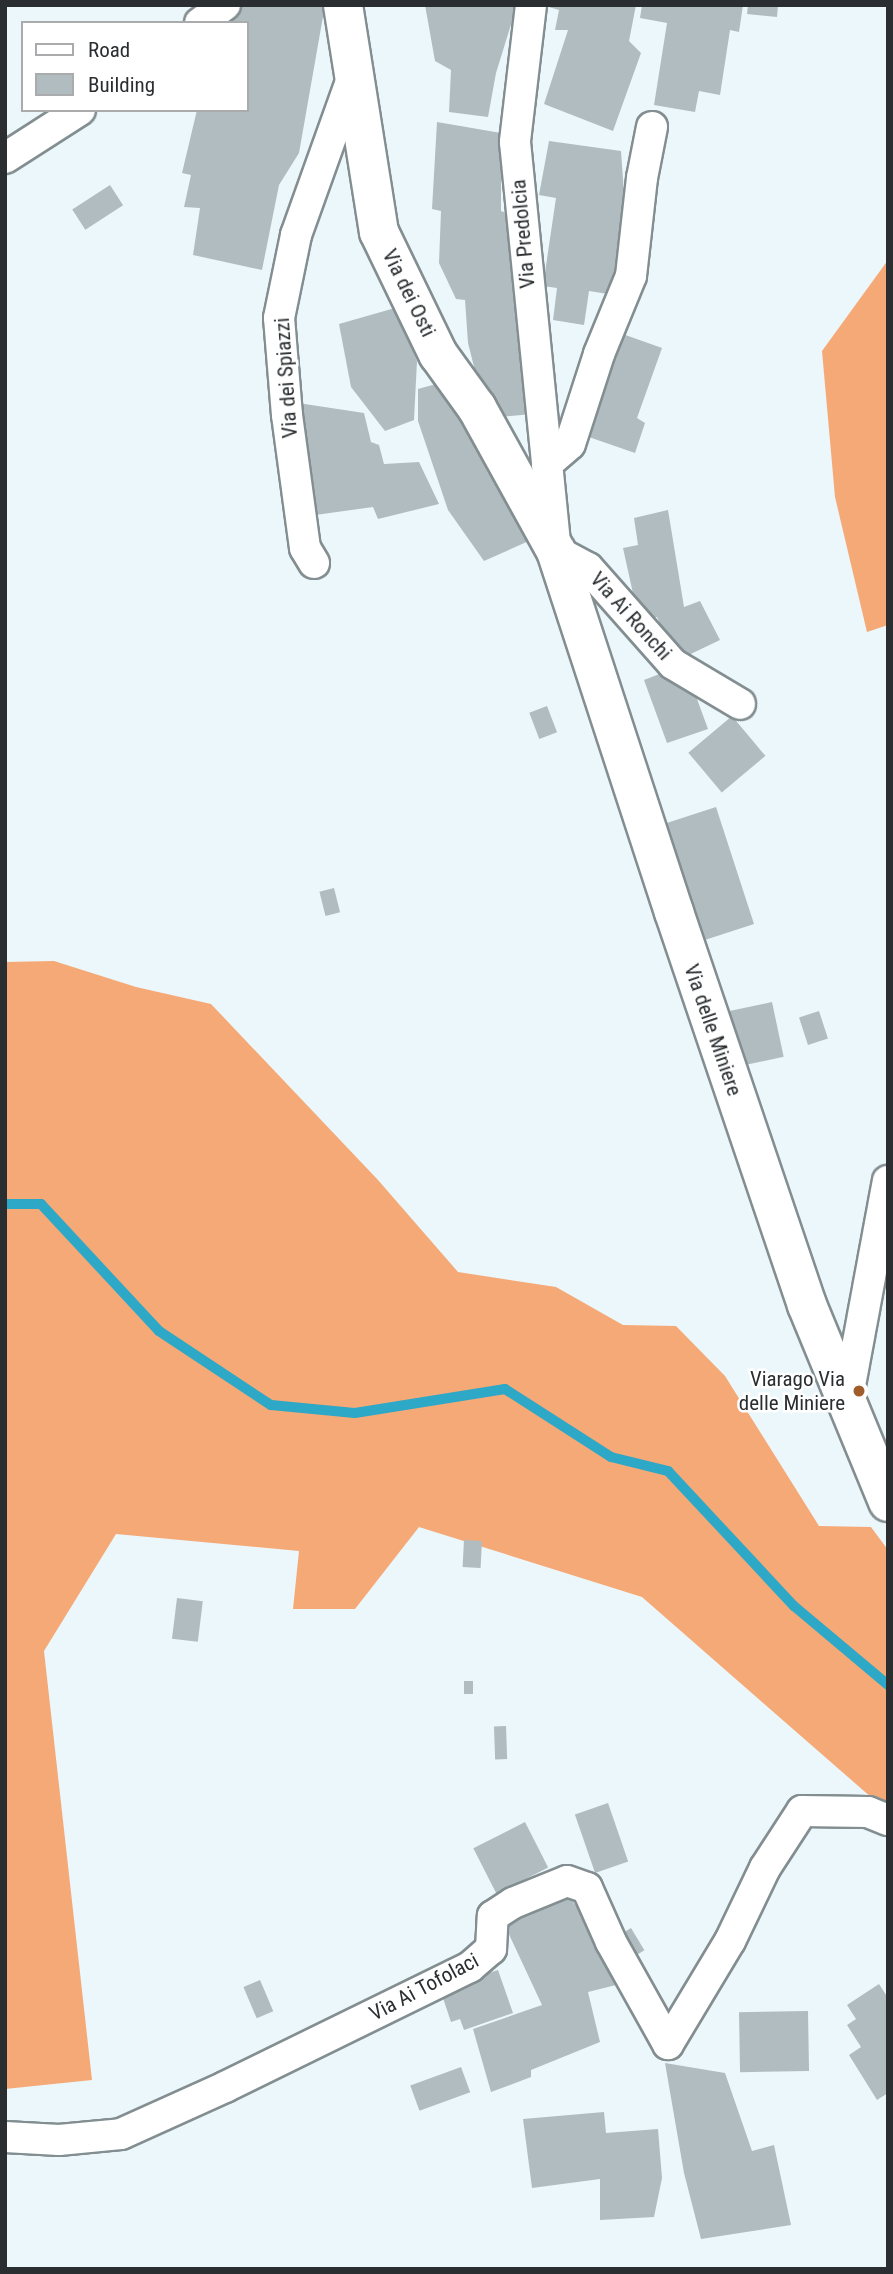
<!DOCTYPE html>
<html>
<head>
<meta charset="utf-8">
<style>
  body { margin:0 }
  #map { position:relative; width:893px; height:2274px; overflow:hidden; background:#ebf7fb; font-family:"Roboto Condensed",sans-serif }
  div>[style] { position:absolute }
  .forest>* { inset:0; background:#f5a976 }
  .stream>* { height:10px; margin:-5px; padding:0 5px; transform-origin:5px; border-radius:5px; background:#2da8c7 }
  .building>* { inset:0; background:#b0bcbf; transform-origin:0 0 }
  .roads { filter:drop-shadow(2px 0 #838e91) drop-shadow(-2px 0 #838e91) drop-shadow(0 2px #838e91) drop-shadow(0 -2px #838e91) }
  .street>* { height:30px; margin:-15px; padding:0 15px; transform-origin:15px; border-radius:15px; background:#fff }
  .secondary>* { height:38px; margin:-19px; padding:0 19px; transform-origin:19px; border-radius:19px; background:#fff }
  .dots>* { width:19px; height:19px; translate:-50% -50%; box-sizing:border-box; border:4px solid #fff; border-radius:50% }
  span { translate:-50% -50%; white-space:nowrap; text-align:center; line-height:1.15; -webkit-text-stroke:5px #fff; paint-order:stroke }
  .street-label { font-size:21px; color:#2a2e30 }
  .poi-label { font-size:21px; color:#2a2e30 }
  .right { translate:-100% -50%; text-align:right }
  .frame { position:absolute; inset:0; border:7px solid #2a2e30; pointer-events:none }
  .legend { position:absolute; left:21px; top:21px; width:228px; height:91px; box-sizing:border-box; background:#fff; border:2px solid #aaabac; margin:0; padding:9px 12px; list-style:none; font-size:21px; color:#2a2e30 }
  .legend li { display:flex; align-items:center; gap:14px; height:35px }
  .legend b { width:35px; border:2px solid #aaabac }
</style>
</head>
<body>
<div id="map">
  <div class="forest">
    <div style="clip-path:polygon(888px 260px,888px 625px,867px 632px,835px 497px,822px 351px)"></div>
    <div style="clip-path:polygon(54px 961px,136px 987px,211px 1004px,378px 1180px,458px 1272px,556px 1287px,623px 1325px,676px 1326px,725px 1376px,819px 1526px,871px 1527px,888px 1550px,888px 1812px,642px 1597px,419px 1527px,355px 1609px,293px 1609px,299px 1551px,116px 1534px,44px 1651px,92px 2080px,5px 2089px,5px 962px)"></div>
  </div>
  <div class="stream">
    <div style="left:5px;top:1204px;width:36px"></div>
    <div style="left:41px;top:1204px;width:173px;rotate:47.1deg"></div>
    <div style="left:159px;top:1331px;width:134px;rotate:33.5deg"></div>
    <div style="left:271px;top:1405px;width:84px;rotate:5.4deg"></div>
    <div style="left:355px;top:1413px;width:152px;rotate:-9.1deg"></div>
    <div style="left:505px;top:1389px;width:126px;rotate:32.7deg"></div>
    <div style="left:611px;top:1457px;width:59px;rotate:13.8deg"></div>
    <div style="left:668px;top:1471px;width:185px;rotate:47deg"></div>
    <div style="left:794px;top:1606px;width:123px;rotate:40deg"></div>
  </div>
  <div class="building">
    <div style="clip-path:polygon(233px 5px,325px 5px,299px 153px,279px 185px,262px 270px,193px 255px,200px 208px,184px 207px,191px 175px,182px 173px,197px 110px,247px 110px,247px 23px,208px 23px)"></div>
    <div style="clip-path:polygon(425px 5px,517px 5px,496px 73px,488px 117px,449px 112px,451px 70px,435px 61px)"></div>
    <div style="clip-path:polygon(542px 5px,636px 5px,629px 41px,641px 53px,613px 131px,544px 104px,568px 30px,555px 30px,559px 10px)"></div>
    <div style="clip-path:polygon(642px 5px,743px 5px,739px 32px,730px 30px,720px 95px,699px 91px,695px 112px,654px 105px,667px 23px,640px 18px)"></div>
    <div style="clip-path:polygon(748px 5px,778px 5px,777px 17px,747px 14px)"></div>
    <div style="clip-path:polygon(437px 122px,501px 133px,501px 211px,512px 215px,532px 414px,487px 418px,468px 343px,465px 300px,456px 299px,439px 263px,441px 211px,432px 209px)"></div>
    <div style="clip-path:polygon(549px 141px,621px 151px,625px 208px,614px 295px,589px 291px,584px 325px,553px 320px,557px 288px,543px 286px,556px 198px,539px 195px)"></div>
    <div style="left:110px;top:185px;width:24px;height:45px;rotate:57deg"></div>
    <div style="clip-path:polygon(395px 308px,417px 361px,414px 420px,385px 431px,351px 387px,339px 324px)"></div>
    <div style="clip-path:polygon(617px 332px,662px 348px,637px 418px,645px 423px,635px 453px,583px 435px)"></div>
    <div style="clip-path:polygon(447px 381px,531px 540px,484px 561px,448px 510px,418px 421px,418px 389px)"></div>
    <div style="clip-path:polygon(298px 403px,364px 413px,371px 442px,379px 445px,384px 464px,419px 462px,439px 504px,378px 519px,373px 507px,308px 516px)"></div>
    <div style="clip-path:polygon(668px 510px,684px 607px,700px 601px,720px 640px,676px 661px,657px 617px,645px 621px,634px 598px,623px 548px,638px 545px,634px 518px)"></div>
    <div style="clip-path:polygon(675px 668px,690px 680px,708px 729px,667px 743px,644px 680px)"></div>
    <div style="left:547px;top:706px;width:28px;height:19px;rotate:69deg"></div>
    <div style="left:732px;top:716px;width:52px;height:57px;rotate:50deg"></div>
    <div style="left:716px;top:807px;width:123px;height:59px;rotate:72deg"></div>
    <div style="left:334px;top:888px;width:25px;height:15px;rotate:76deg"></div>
    <div style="left:772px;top:1002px;width:56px;height:47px;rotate:78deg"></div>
    <div style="left:819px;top:1011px;width:29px;height:21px;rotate:72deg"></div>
    <div style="left:464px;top:1540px;width:18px;height:27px;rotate:3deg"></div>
    <div style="left:177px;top:1598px;width:26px;height:41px;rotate:7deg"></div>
    <div style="left:464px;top:1681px;width:9px;height:13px"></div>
    <div style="left:506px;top:1726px;width:33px;height:12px;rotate:88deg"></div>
    <div style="left:608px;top:1803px;width:62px;height:35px;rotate:71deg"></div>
    <div style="left:525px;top:1822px;width:51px;height:58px;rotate:63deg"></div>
    <div style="clip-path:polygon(563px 1887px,628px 1982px,588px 1992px,600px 2042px,531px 2070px,531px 2077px,491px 2092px,473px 2029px,542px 2005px,500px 1915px)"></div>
    <div style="left:631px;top:1928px;width:26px;height:13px;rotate:59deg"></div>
    <div style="clip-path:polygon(498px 1970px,513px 2013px,464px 2030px,460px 2019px,451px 2022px,440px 1989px)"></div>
    <div style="left:260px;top:1980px;width:34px;height:18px;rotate:67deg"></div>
    <div style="clip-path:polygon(879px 1984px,888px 1998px,888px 2093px,877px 2100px,849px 2055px,861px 2047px,847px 2025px,856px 2019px,847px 2005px)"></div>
    <div style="left:808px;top:2011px;width:60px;height:69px;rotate:89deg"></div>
    <div style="clip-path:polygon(665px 2063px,725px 2073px,752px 2151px,774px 2145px,791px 2225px,701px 2239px,684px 2173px)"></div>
    <div style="left:461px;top:2067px;width:27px;height:54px;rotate:70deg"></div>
    <div style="clip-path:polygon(604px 2112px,606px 2133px,658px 2129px,662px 2178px,654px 2217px,600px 2220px,600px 2179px,532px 2188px,523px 2119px)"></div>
  </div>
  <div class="roads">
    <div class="street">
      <div style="left:531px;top:5px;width:138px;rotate:96.7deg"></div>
      <div style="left:515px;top:142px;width:411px;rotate:84.3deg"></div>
      <div style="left:556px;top:551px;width:36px;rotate:28deg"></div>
      <div style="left:588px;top:568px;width:128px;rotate:48.5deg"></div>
      <div style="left:673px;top:664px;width:78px;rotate:30.8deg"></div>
      <div style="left:200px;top:23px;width:31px;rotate:-36deg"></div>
      <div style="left:5px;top:158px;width:89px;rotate:-32.6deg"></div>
      <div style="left:547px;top:464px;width:30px;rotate:-41deg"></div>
      <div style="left:570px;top:444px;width:95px;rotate:-72.1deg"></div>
      <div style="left:599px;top:354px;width:84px;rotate:-67.7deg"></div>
      <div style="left:631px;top:276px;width:99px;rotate:-83.6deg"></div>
      <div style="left:642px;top:178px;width:52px;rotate:-78.9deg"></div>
      <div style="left:314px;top:563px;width:17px;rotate:-121deg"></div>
      <div style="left:305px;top:548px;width:134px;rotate:-97.7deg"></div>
      <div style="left:287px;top:415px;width:97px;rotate:-94.7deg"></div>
      <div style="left:279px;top:318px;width:85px;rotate:-78.4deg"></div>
      <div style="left:296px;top:235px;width:169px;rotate:-70.3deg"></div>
      <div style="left:846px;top:1407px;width:230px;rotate:-79.5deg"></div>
      <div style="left:5px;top:2137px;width:54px;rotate:3.2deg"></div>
      <div style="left:59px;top:2140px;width:62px;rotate:-5.5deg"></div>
      <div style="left:121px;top:2134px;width:114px;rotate:-24.3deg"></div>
      <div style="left:225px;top:2087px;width:273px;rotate:-26.1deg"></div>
      <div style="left:470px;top:1967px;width:28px;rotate:-41deg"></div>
      <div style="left:491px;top:1949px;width:33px;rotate:-87deg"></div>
      <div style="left:493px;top:1916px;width:24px;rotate:-33deg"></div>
      <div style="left:513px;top:1903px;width:58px;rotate:-22.2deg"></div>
      <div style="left:567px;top:1881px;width:21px;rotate:19deg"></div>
      <div style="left:587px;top:1888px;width:59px;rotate:66deg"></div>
      <div style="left:611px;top:1942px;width:117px;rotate:60.8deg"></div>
      <div style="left:668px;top:2044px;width:120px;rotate:-59deg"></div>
      <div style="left:730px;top:1941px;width:81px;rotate:-64.4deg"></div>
      <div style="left:765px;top:1868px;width:68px;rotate:-57deg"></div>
      <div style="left:802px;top:1811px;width:66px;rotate:0.9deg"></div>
      <div style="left:868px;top:1812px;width:22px;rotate:22deg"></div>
    </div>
    <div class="secondary">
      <div style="left:343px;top:5px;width:230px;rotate:81deg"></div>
      <div style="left:379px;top:232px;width:136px;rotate:64.2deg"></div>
      <div style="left:438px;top:354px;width:67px;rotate:54.2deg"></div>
      <div style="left:477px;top:408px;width:163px;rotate:61.1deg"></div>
      <div style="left:556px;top:551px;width:380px;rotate:71.9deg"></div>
      <div style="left:674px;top:912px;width:415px;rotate:71.3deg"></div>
      <div style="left:807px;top:1305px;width:213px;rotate:67.6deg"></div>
    </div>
  </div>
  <div class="dots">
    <div style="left:859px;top:1391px;background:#a05d2c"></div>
  </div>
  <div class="street-label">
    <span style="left:523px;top:234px;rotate:-95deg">Via Predolcia</span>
    <span style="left:409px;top:293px;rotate:64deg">Via dei Osti</span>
    <span style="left:286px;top:378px;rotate:-94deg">Via dei Spiazzi</span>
    <span style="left:631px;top:616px;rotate:48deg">Via Ai Ronchi</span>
    <span style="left:713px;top:1030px;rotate:71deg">Via delle Miniere</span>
    <span style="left:424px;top:1987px;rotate:-28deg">Via Ai Tofolaci</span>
  </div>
  <div class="poi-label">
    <span class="right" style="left:845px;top:1391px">Viarago Via<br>delle Miniere</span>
  </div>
  <div class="frame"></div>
  <ul class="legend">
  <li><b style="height:9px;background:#fff"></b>Road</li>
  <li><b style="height:19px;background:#b0bcbf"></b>Building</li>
  </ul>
</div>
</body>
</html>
